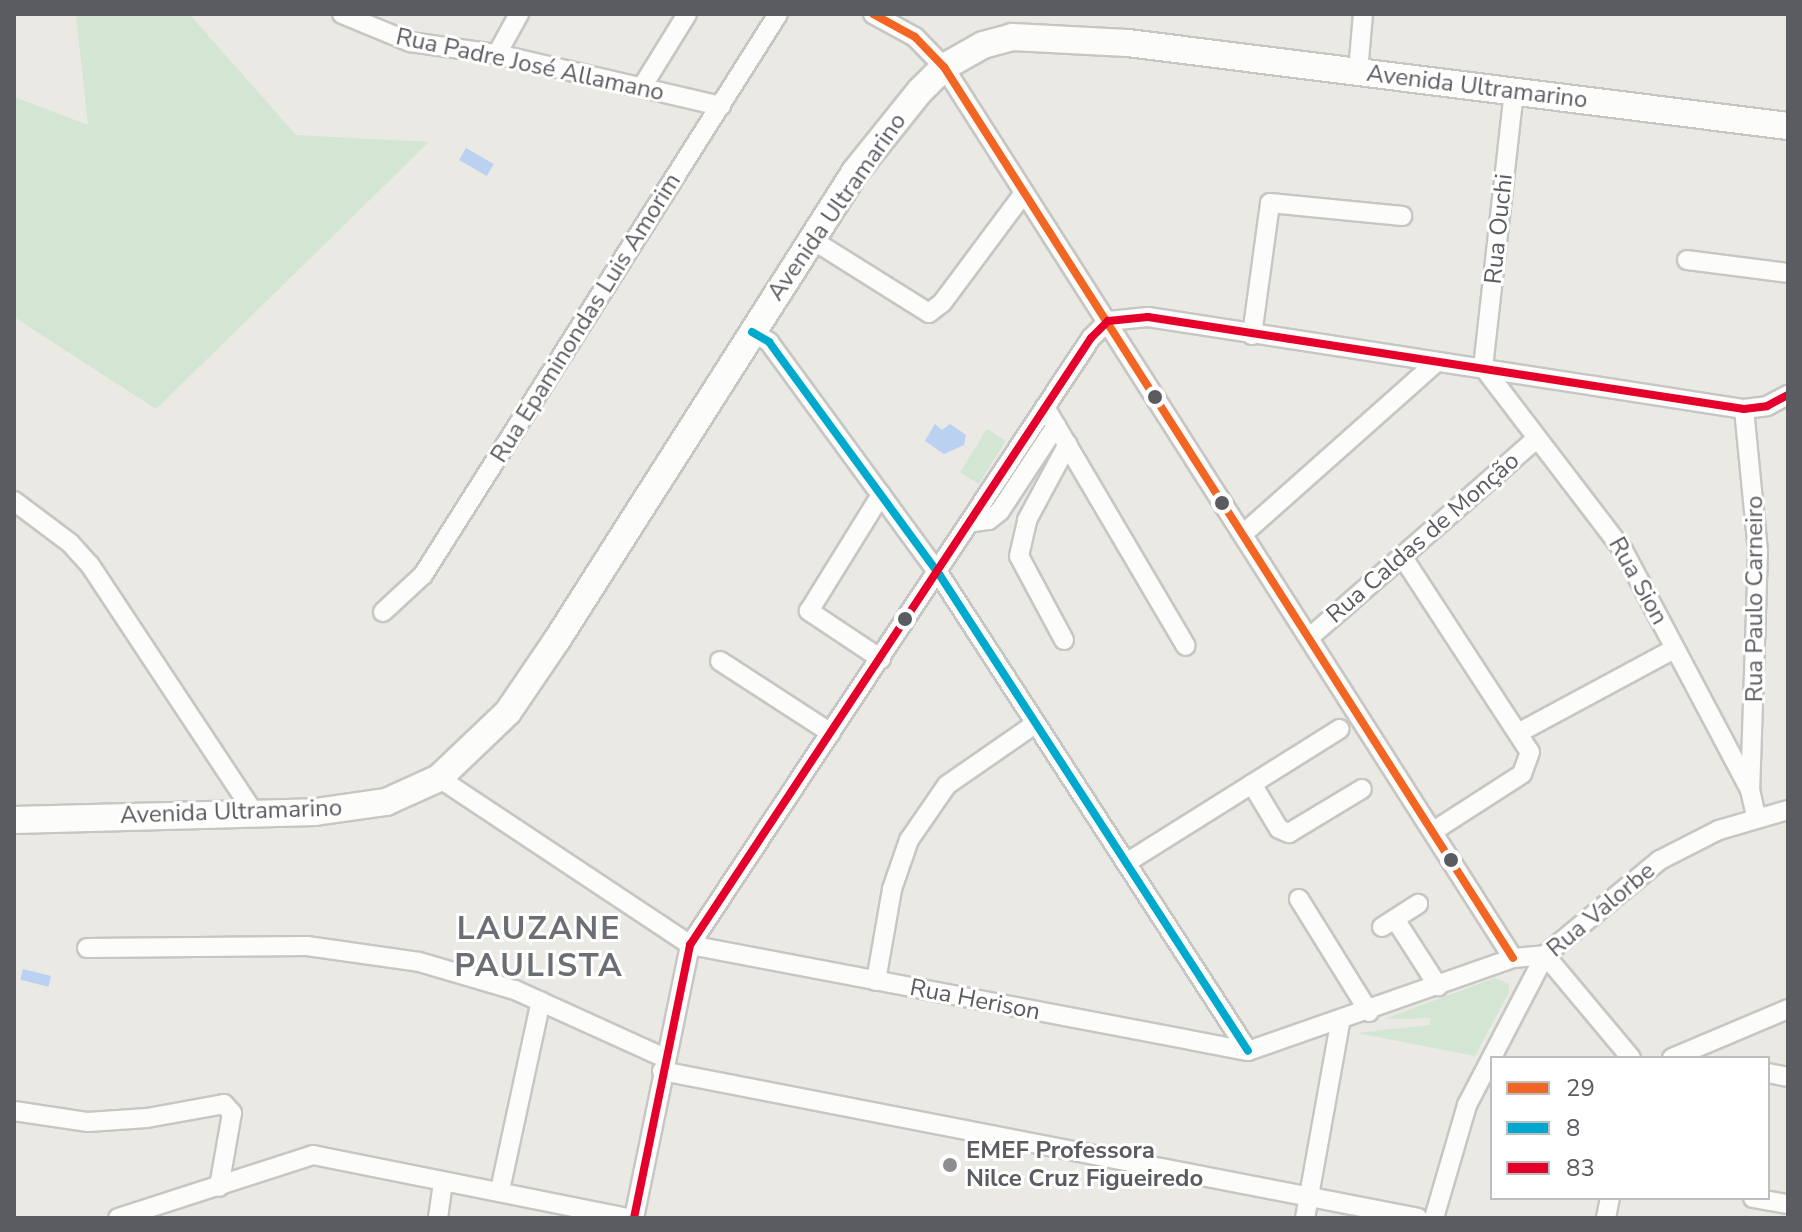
<!DOCTYPE html>
<html>
<head>
<meta charset="utf-8">
<style>
  body { margin:0 }
  #map { position:relative; width:1802px; height:1232px; overflow:hidden; background:#eae9e4; font-family:"Nunito Sans",sans-serif }
  div>[style] { position:absolute }
  .green>* { inset:0; background:#d3e5d3; transform-origin:0 0 }
  .water>* { inset:0; background:#bad1f2; transform-origin:0 0 }
  .roads { filter:drop-shadow(2px 0 #c6c6c4) drop-shadow(-2px 0 #c6c6c4) drop-shadow(0 2px #c6c6c4) drop-shadow(0 -2px #c6c6c4) }
  .street>* { height:18px; margin:-9px; padding:0 9px; transform-origin:9px; border-radius:9px; background:#fcfcfb }
  .secondary>* { height:26px; margin:-13px; padding:0 13px; transform-origin:13px; border-radius:13px; background:#fcfcfb }
  .bus-1>* { height:8px; margin:-4px; padding:0 4px; transform-origin:4px; border-radius:4px; background:#f26522 }
  .bus-2>* { height:8px; margin:-4px; padding:0 4px; transform-origin:4px; border-radius:4px; background:#00a9ce }
  .bus-3>* { height:8px; margin:-4px; padding:0 4px; transform-origin:4px; border-radius:4px; background:#e4002b }
  .dots>* { width:22px; height:22px; translate:-50% -50%; box-sizing:border-box; border:4px solid #fff; border-radius:50% }
  span { translate:-50% -50%; white-space:nowrap; text-align:center; line-height:1.15; -webkit-text-stroke:6px #fff; paint-order:stroke }
  .street-label { font-size:24px; color:#5a5c61 }
  .poi-label { font-size:24px; color:#5a5c61; font-weight:700 }
  .left { translate:0 -50%; text-align:left }
  .district-label { font-size:32px; color:#6b6e73; font-weight:700; letter-spacing:2px }
  .frame { position:absolute; inset:0; border:16px solid #5a5c61; pointer-events:none }
  .legend { position:absolute; left:1490px; top:1056px; width:280px; height:144px; box-sizing:border-box; background:#fff; border:2px solid #bdbec0; margin:0; padding:10px 14px; list-style:none; font-size:24px; color:#5a5c61 }
  .legend li { display:flex; align-items:center; gap:16px; height:40px }
  .legend b { width:40px; border:2px solid #bdbec0 }
</style>
</head>
<body>
<div id="map">
  <div class="green">
    <div style="clip-path:polygon(76px 14px,189px 14px,296px 135px,429px 142px,156px 409px,14px 317px,14px 97px,88px 125px)"></div>
    <div style="left:987px;top:429px;width:22px;height:51px;rotate:32deg"></div>
    <div style="clip-path:polygon(1495px 978px,1509px 984px,1509px 992px,1475px 1056px,1357px 1033px,1430px 1025px,1431px 1018px,1384px 1019px)"></div>
  </div>
  <div class="water">
    <div style="left:466px;top:148px;width:32px;height:14px;rotate:30deg"></div>
    <div style="clip-path:polygon(935px 424px,942px 430px,950px 424px,966px 435px,964px 445px,944px 454px,925px 441px)"></div>
    <div style="left:23px;top:969px;width:29px;height:11px;rotate:14deg"></div>
  </div>
  <div class="roads">
    <div class="street">
      <div style="left:342px;top:14px;width:74px;rotate:22.4deg"></div>
      <div style="left:410px;top:42px;width:88px;rotate:7.9deg"></div>
      <div style="left:497px;top:54px;width:230px;rotate:13.1deg"></div>
      <div style="left:873px;top:14px;width:48px;rotate:28.7deg"></div>
      <div style="left:915px;top:37px;width:42px;rotate:46deg"></div>
      <div style="left:944px;top:67px;width:1057px;rotate:57.44deg"></div>
      <div style="left:497px;top:54px;width:46px;rotate:-61.2deg"></div>
      <div style="left:1358px;top:72px;width:58px;rotate:-85.1deg"></div>
      <div style="left:642px;top:87px;width:86px;rotate:-58.3deg"></div>
      <div style="left:1514px;top:91px;width:278px;rotate:96.4deg"></div>
      <div style="left:1483px;top:367px;width:230px;rotate:52.6deg"></div>
      <div style="left:1623px;top:550px;width:272px;rotate:62.1deg"></div>
      <div style="left:1750px;top:790px;width:28px;rotate:77deg"></div>
      <div style="left:811px;top:239px;width:139px;rotate:32.1deg"></div>
      <div style="left:929px;top:313px;width:16px;rotate:-38deg"></div>
      <div style="left:942px;top:303px;width:137px;rotate:-53.3deg"></div>
      <div style="left:1687px;top:260px;width:102px;rotate:7.3deg"></div>
      <div style="left:752px;top:332px;width:20px;rotate:30deg"></div>
      <div style="left:769px;top:342px;width:288px;rotate:53.8deg"></div>
      <div style="left:939px;top:574px;width:568px;rotate:57.06deg"></div>
      <div style="left:1252px;top:335px;width:133px;rotate:-82.2deg"></div>
      <div style="left:1270px;top:203px;width:133px;rotate:5.6deg"></div>
      <div style="left:1045px;top:407px;width:277px;rotate:59.5deg"></div>
      <div style="left:1744px;top:409px;width:144px;rotate:84.4deg"></div>
      <div style="left:1758px;top:552px;width:238px;rotate:91.9deg"></div>
      <div style="left:14px;top:501px;width:70px;rotate:36.9deg"></div>
      <div style="left:70px;top:543px;width:30px;rotate:48deg"></div>
      <div style="left:90px;top:565px;width:297px;rotate:56.5deg"></div>
      <div style="left:974px;top:522px;width:15px;rotate:-8deg"></div>
      <div style="left:989px;top:520px;width:14px;rotate:-39deg"></div>
      <div style="left:1000px;top:511px;width:102px;rotate:-56.6deg"></div>
      <div style="left:1243px;top:534px;width:259px;rotate:-41.6deg"></div>
      <div style="left:1402px;top:556px;width:234px;rotate:56.9deg"></div>
      <div style="left:1530px;top:752px;width:23px;rotate:110deg"></div>
      <div style="left:1522px;top:774px;width:103px;rotate:147.2deg"></div>
      <div style="left:383px;top:612px;width:54px;rotate:-42.8deg"></div>
      <div style="left:423px;top:575px;width:664px;rotate:-57.67deg"></div>
      <div style="left:1310px;top:637px;width:300px;rotate:-41.2deg"></div>
      <div style="left:1064px;top:640px;width:95px;rotate:-118.2deg"></div>
      <div style="left:1019px;top:556px;width:37px;rotate:-77deg"></div>
      <div style="left:1027px;top:520px;width:86px;rotate:-61.7deg"></div>
      <div style="left:881px;top:659px;width:87px;rotate:-146.3deg"></div>
      <div style="left:809px;top:611px;width:137px;rotate:-58.2deg"></div>
      <div style="left:720px;top:661px;width:132px;rotate:33deg"></div>
      <div style="left:1520px;top:732px;width:175px;rotate:-28.3deg"></div>
      <div style="left:439px;top:778px;width:301px;rotate:33.6deg"></div>
      <div style="left:690px;top:945px;width:568px;rotate:10.76deg"></div>
      <div style="left:1248px;top:1051px;width:281px;rotate:-19.3deg"></div>
      <div style="left:1513px;top:958px;width:32px;rotate:-5deg"></div>
      <div style="left:1252px;top:784px;width:52px;rotate:59deg"></div>
      <div style="left:1279px;top:829px;width:11px;rotate:22deg"></div>
      <div style="left:1289px;top:833px;width:85px;rotate:-31.1deg"></div>
      <div style="left:1126px;top:863px;width:252px;rotate:-32.1deg"></div>
      <div style="left:1299px;top:899px;width:133px;rotate:58.2deg"></div>
      <div style="left:1395px;top:919px;width:80px;rotate:57.3deg"></div>
      <div style="left:1382px;top:927px;width:43px;rotate:-32.6deg"></div>
      <div style="left:87px;top:948px;width:220px;rotate:-0.5deg"></div>
      <div style="left:307px;top:946px;width:113px;rotate:8.1deg"></div>
      <div style="left:419px;top:962px;width:100px;rotate:16.3deg"></div>
      <div style="left:515px;top:990px;width:165px;rotate:24.4deg"></div>
      <div style="left:1545px;top:955px;width:134px;rotate:50.1deg"></div>
      <div style="left:876px;top:981px;width:93px;rotate:-80.1deg"></div>
      <div style="left:892px;top:889px;width:52px;rotate:-70.9deg"></div>
      <div style="left:909px;top:840px;width:67px;rotate:-55.4deg"></div>
      <div style="left:947px;top:785px;width:107px;rotate:-34.7deg"></div>
      <div style="left:1672px;top:1058px;width:126px;rotate:-22.9deg"></div>
      <div style="left:662px;top:1071px;width:770px;rotate:11deg"></div>
      <div style="left:1768px;top:1073px;width:20px;rotate:11deg"></div>
      <div style="left:14px;top:1111px;width:75px;rotate:8.5deg"></div>
      <div style="left:88px;top:1122px;width:59px;rotate:-3.9deg"></div>
      <div style="left:147px;top:1118px;width:78px;rotate:-10.3deg"></div>
      <div style="left:224px;top:1104px;width:12px;rotate:48deg"></div>
      <div style="left:232px;top:1113px;width:75px;rotate:100deg"></div>
      <div style="left:500px;top:1190px;width:193px;rotate:-77.8deg"></div>
      <div style="left:1753px;top:1198px;width:36px;rotate:10deg"></div>
      <div style="left:118px;top:1218px;width:205px;rotate:-17.9deg"></div>
      <div style="left:313px;top:1155px;width:320px;rotate:11.3deg"></div>
      <div style="left:438px;top:1218px;width:37px;rotate:-82deg"></div>
      <div style="left:634px;top:1218px;width:279px;rotate:-78.4deg"></div>
      <div style="left:690px;top:945px;width:727px;rotate:-56.55deg"></div>
      <div style="left:1091px;top:338px;width:24px;rotate:-45deg"></div>
      <div style="left:1108px;top:321px;width:40px;rotate:-5.7deg"></div>
      <div style="left:1148px;top:317px;width:603px;rotate:8.78deg"></div>
      <div style="left:1744px;top:409px;width:23px;rotate:-7deg"></div>
      <div style="left:1767px;top:406px;width:24px;rotate:-28deg"></div>
      <div style="left:1305px;top:1218px;width:198px;rotate:-79.8deg"></div>
      <div style="left:1434px;top:1218px;width:118px;rotate:-73.7deg"></div>
      <div style="left:1467px;top:1105px;width:169px;rotate:-62.5deg"></div>
      <div style="left:1545px;top:955px;width:149px;rotate:-39.6deg"></div>
      <div style="left:1660px;top:860px;width:66px;rotate:-27deg"></div>
      <div style="left:1719px;top:830px;width:72px;rotate:-16.2deg"></div>
      <div style="left:1606px;top:1218px;width:20px;rotate:-79deg"></div>
    </div>
    <div class="secondary">
      <div style="left:14px;top:820px;width:301px;rotate:-1.5deg"></div>
      <div style="left:315px;top:812px;width:72px;rotate:-8deg"></div>
      <div style="left:386px;top:802px;width:58px;rotate:-24.4deg"></div>
      <div style="left:439px;top:778px;width:95px;rotate:-43.7deg"></div>
      <div style="left:508px;top:712px;width:87px;rotate:-55.8deg"></div>
      <div style="left:557px;top:640px;width:555px;rotate:-57.51deg"></div>
      <div style="left:855px;top:172px;width:104px;rotate:-51.3deg"></div>
      <div style="left:920px;top:91px;width:34px;rotate:-45deg"></div>
      <div style="left:944px;top:67px;width:45px;rotate:-29.4deg"></div>
      <div style="left:983px;top:45px;width:30px;rotate:-15deg"></div>
      <div style="left:1012px;top:37px;width:116px;rotate:3deg"></div>
      <div style="left:1128px;top:43px;width:665px;rotate:7.17deg"></div>
    </div>
  </div>
  <div class="bus-1">
    <div style="left:873px;top:14px;width:48px;rotate:28.7deg"></div>
    <div style="left:915px;top:37px;width:42px;rotate:46deg"></div>
    <div style="left:944px;top:67px;width:1057px;rotate:57.44deg"></div>
  </div>
  <div class="bus-2">
    <div style="left:752px;top:332px;width:20px;rotate:30deg"></div>
    <div style="left:769px;top:342px;width:288px;rotate:53.8deg"></div>
    <div style="left:939px;top:574px;width:568px;rotate:57.06deg"></div>
  </div>
  <div class="bus-3">
    <div style="left:634px;top:1218px;width:279px;rotate:-78.4deg"></div>
    <div style="left:690px;top:945px;width:727px;rotate:-56.55deg"></div>
    <div style="left:1091px;top:338px;width:24px;rotate:-45deg"></div>
    <div style="left:1108px;top:321px;width:40px;rotate:-5.7deg"></div>
    <div style="left:1148px;top:317px;width:603px;rotate:8.78deg"></div>
    <div style="left:1744px;top:409px;width:23px;rotate:-7deg"></div>
    <div style="left:1767px;top:406px;width:24px;rotate:-28deg"></div>
  </div>
  <div class="dots">
    <div style="left:1155px;top:397px;background:#5a5c61"></div>
    <div style="left:1222px;top:503px;background:#5a5c61"></div>
    <div style="left:905px;top:619px;background:#5a5c61"></div>
    <div style="left:1451px;top:860px;background:#5a5c61"></div>
    <div style="left:950px;top:1165px;background:#8c8d8f"></div>
  </div>
  <div class="street-label">
    <span style="left:530px;top:65px;rotate:12deg">Rua Padre José Allamano</span>
    <span style="left:1477px;top:87px;rotate:7deg">Avenida Ultramarino</span>
    <span style="left:837px;top:207px;rotate:-55deg">Avenida Ultramarino</span>
    <span style="left:1499px;top:229px;rotate:-84deg">Rua Ouchi</span>
    <span style="left:586px;top:318px;rotate:-58deg">Rua Epaminondas Luis Amorim</span>
    <span style="left:1423px;top:538px;rotate:-41deg">Rua Caldas de Monção</span>
    <span style="left:1638px;top:581px;rotate:61deg">Rua Sion</span>
    <span style="left:1755px;top:599px;rotate:-90deg">Rua Paulo Carneiro</span>
    <span style="left:231px;top:812px;rotate:-2deg">Avenida Ultramarino</span>
    <span style="left:1601px;top:910px;rotate:-40deg">Rua Valorbe</span>
    <span style="left:975px;top:1000px;rotate:11deg">Rua Herison</span>
  </div>
  <div class="poi-label">
    <span class="left" style="left:966px;top:1165px">EMEF Professora<br>Nilce Cruz Figueiredo</span>
  </div>
  <div class="district-label">
    <span style="left:539px;top:948px">LAUZANE<br>PAULISTA</span>
  </div>
  <div class="frame"></div>
  <ul class="legend">
  <li><b style="height:10px;background:#f26522"></b>29</li>
  <li><b style="height:10px;background:#00a9ce"></b>8</li>
  <li><b style="height:10px;background:#e4002b"></b>83</li>
  </ul>
</div>
</body>
</html>
